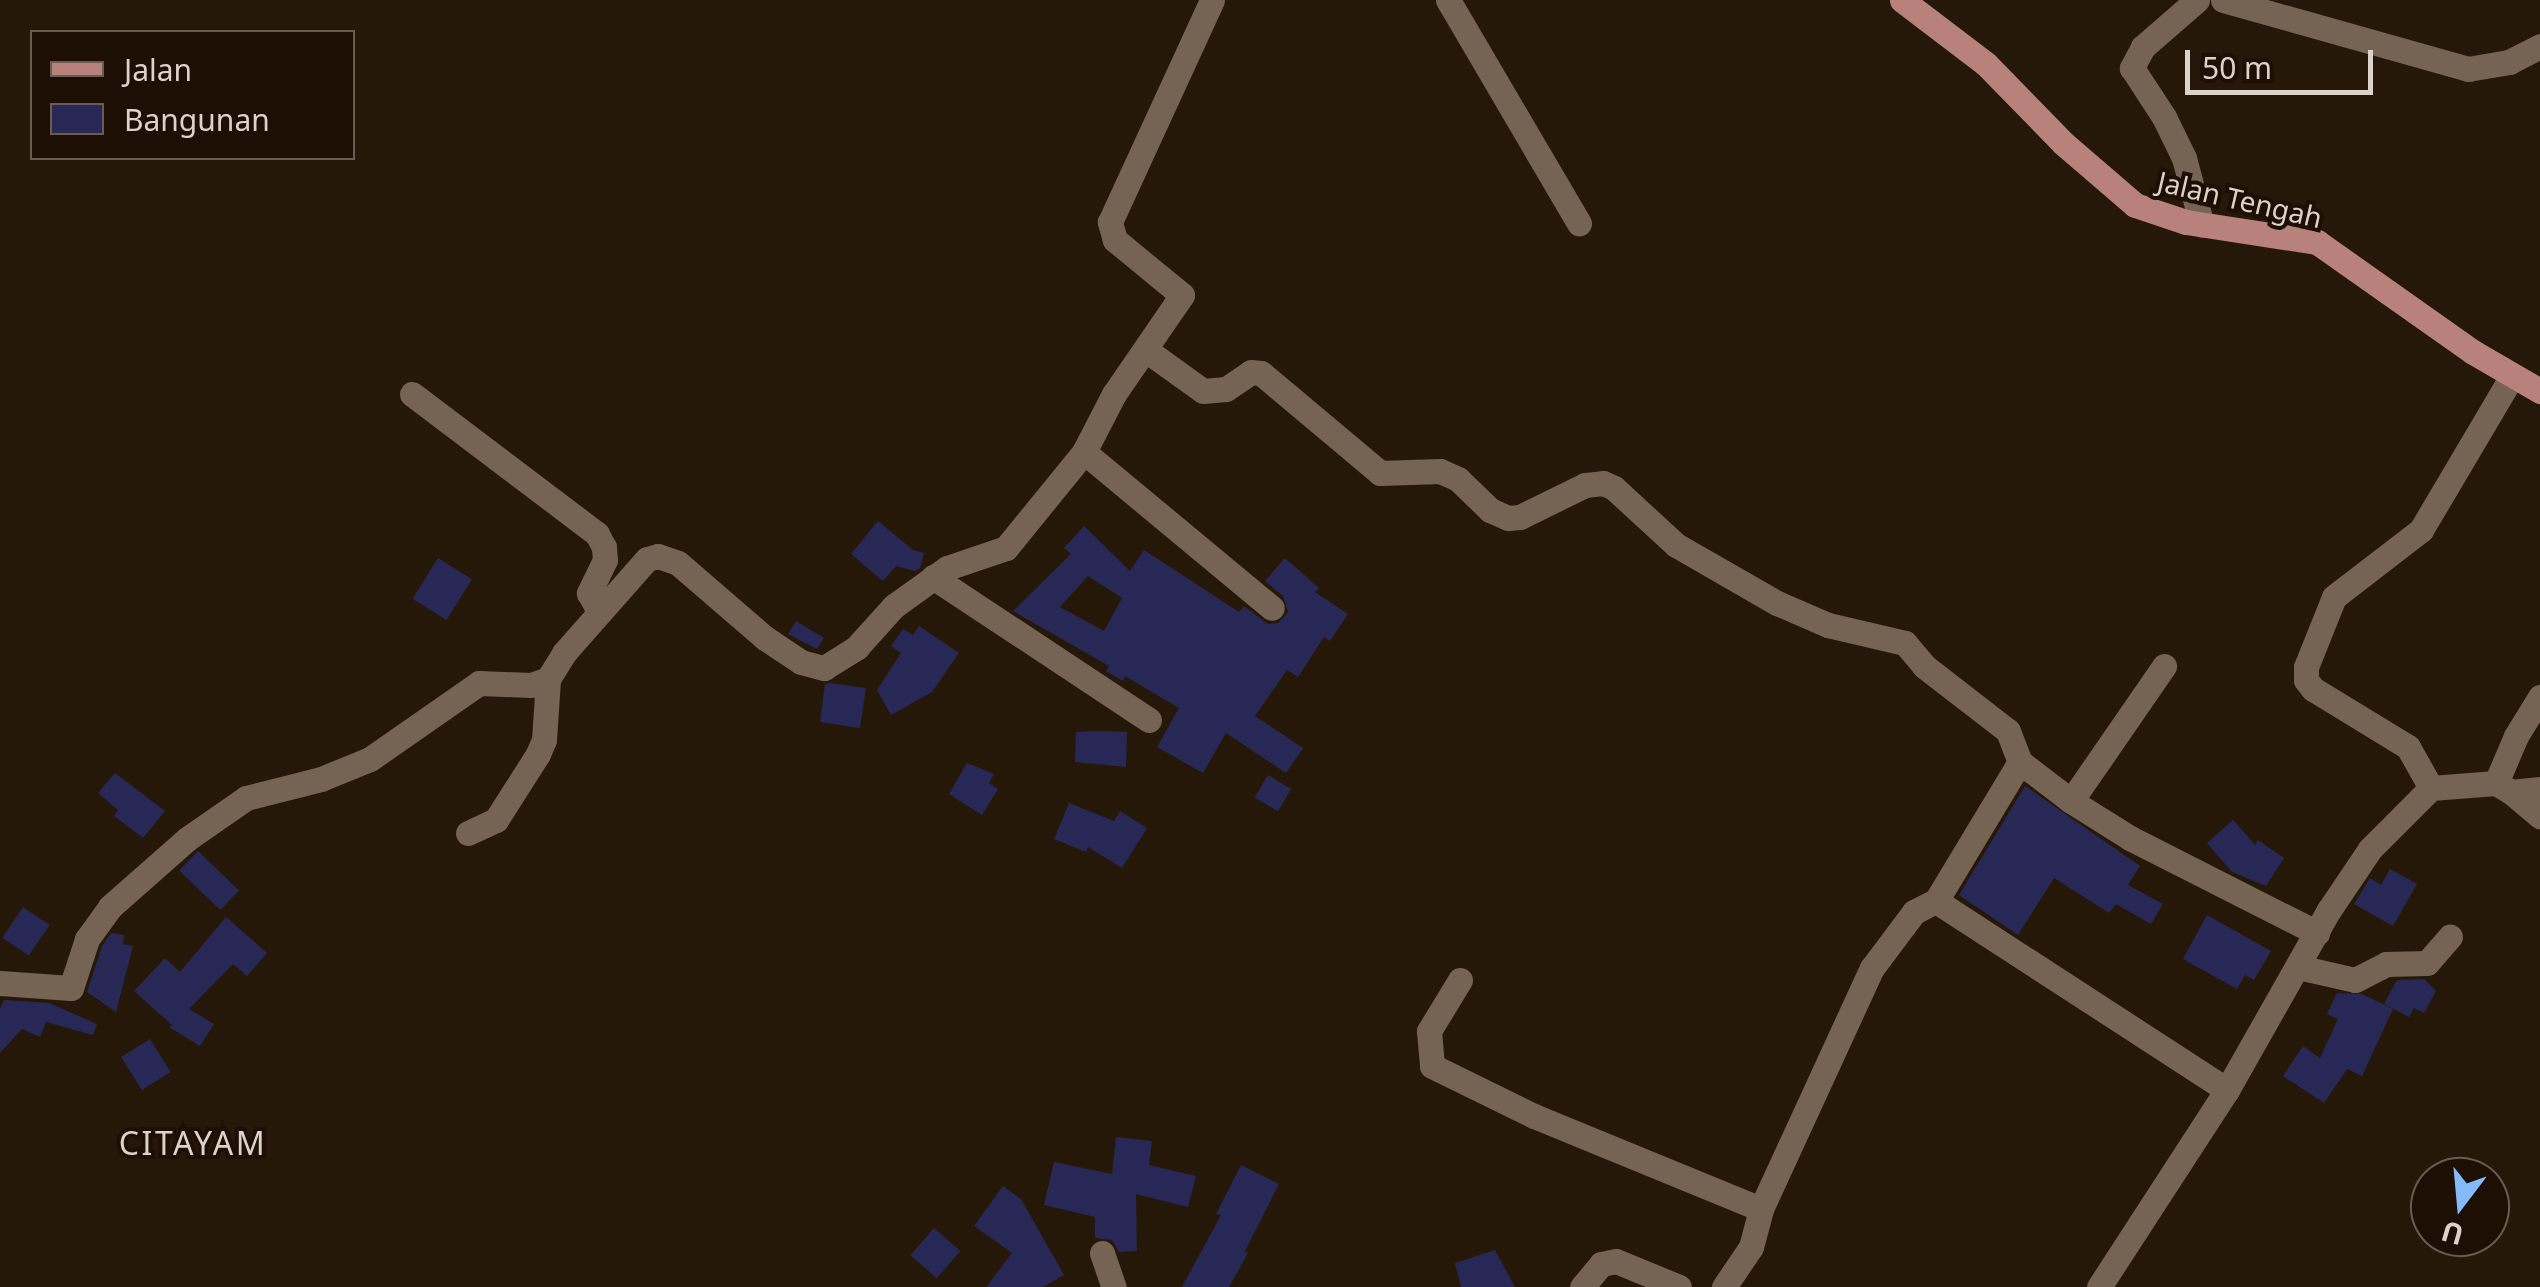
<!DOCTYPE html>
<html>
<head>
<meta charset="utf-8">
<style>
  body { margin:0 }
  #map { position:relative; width:2540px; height:1287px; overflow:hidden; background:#261809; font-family:"Noto Sans",sans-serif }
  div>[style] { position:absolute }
  .building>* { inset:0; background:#272855; transform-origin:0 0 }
  .minor>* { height:25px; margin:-12.5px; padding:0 12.5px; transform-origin:12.5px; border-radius:12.5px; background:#756353 }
  .major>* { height:25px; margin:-12.5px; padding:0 12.5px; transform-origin:12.5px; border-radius:12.5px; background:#b8817b }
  span { translate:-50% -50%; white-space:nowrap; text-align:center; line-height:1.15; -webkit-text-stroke:8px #1d0f03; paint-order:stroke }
  .street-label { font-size:28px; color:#dcd2c9 }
  .quarter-label { font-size:32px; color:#dcd2c9; letter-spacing:2.5px }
  .legend { position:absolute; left:30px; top:30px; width:325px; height:130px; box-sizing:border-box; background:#1d0f03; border:2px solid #695d52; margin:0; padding:12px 18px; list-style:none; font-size:30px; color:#dcd2c9 }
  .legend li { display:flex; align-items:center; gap:20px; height:50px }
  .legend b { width:50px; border:2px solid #695d52 }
  .north { position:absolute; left:2410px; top:1157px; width:100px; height:100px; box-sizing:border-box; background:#1d0f03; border:2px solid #695d52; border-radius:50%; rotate:196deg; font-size:28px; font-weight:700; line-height:40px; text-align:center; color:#dcd2c9 }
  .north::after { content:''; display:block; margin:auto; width:35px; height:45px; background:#85bbfb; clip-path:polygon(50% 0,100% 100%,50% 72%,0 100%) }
  .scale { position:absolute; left:2185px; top:50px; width:188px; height:45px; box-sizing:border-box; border:5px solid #dcd2c9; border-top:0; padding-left:12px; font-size:30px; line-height:35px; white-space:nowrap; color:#dcd2c9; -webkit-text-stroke:8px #1d0f03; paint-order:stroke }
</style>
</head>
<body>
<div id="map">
  <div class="building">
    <div style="clip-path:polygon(878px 521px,913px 550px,924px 553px,920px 568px,915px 571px,896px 566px,883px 581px,851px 554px)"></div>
    <div style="clip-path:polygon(evenodd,1084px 526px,1130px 571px,1144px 550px,1239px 612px,1244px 606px,1268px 624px,1278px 623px,1288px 612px,1283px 596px,1265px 581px,1285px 558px,1319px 588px,1315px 592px,1348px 614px,1330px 641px,1324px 637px,1298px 677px,1287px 670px,1255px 716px,1303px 748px,1286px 773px,1226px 733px,1203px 773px,1157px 747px,1179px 708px,1125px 676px,1123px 681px,1106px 671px,1109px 666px,1013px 611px,1071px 554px,1064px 548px,1084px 526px,1088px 576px,1122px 598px,1104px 631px,1060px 607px,1088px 576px)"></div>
    <div style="left:438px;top:558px;width:40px;height:48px;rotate:32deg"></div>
    <div style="clip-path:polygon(796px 621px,824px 638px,817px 649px,788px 634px)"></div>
    <div style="clip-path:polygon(919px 626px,959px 653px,932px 692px,891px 715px,877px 690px,901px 653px,891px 646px,903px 629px,913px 635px)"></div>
    <div style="clip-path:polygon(830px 683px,866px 688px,860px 728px,820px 722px,825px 684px)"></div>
    <div style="clip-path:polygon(1099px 731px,1127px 732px,1126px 767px,1075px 762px,1076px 732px)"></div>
    <div style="clip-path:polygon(967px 763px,994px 774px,989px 783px,998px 789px,982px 815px,949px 794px)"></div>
    <div style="clip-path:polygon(115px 773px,165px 811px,143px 838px,114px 816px,118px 810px,98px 793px)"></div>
    <div style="left:1268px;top:775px;width:27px;height:26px;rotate:31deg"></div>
    <div style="clip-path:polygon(2025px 786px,2140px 866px,2128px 885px,2163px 904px,2151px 924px,2116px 904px,2109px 913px,2054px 878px,2018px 935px,1959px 895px)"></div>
    <div style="clip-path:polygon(1069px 803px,1114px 821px,1120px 811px,1147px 828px,1122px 868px,1088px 847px,1086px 852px,1054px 839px)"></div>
    <div style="clip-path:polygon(2233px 820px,2255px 845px,2258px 840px,2284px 858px,2266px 886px,2232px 872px,2207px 843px)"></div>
    <div style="left:198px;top:851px;width:57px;height:27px;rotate:44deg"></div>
    <div style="clip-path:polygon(2390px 869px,2417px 884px,2393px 926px,2354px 904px,2370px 878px,2381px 885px)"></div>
    <div style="left:23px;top:907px;width:32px;height:37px;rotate:34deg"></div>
    <div style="clip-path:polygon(2207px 915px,2271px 951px,2254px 980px,2245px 975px,2237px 989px,2183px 959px)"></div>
    <div style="clip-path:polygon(226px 917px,267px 953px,247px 976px,233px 964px,189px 1009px,214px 1024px,200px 1046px,169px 1027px,172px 1025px,134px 991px,165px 958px,180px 972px)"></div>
    <div style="clip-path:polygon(111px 933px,124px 935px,123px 944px,133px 946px,116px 1012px,87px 992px,102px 946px)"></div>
    <div style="clip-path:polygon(2424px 979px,2436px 991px,2424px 1013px,2414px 1008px,2409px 1017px,2384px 1004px,2397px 980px)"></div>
    <div style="clip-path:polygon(2337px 993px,2362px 994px,2393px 1009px,2362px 1076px,2347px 1069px,2324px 1103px,2283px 1076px,2303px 1046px,2320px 1058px,2338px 1019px,2327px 1014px)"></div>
    <div style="clip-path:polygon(4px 1000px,49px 1003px,97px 1024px,93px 1035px,46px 1022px,40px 1037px,22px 1029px,0 1053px,0 1009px)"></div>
    <div style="left:150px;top:1039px;width:39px;height:34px;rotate:58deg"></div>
    <div style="clip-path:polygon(1116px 1137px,1152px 1141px,1149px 1165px,1196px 1176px,1188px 1207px,1136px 1194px,1137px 1251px,1119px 1252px,1112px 1240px,1095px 1238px,1095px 1217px,1044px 1205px,1054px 1162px,1112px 1174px)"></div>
    <div style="clip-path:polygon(1241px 1165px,1279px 1184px,1245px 1251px,1248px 1253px,1229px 1287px,1182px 1287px,1221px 1215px,1216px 1214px)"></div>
    <div style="clip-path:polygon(1003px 1186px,1021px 1199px,1064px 1275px,1043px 1287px,986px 1287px,1012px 1253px,974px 1226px)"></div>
    <div style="left:934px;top:1228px;width:35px;height:36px;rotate:41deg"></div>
    <div style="clip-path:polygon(1495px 1250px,1515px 1287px,1461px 1287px,1455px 1263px)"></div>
  </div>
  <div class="minor">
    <div style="left:1448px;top:0;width:259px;rotate:59.6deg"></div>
    <div style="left:2197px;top:0;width:72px;rotate:139deg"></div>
    <div style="left:2143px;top:47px;width:24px;rotate:118deg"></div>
    <div style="left:2132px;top:68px;width:59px;rotate:56.9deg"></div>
    <div style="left:2164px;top:117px;width:46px;rotate:64deg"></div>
    <div style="left:2184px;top:158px;width:69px;rotate:75deg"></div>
    <div style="left:2223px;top:0;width:255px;rotate:15.7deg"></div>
    <div style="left:2468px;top:69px;width:42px;rotate:-9.7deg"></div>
    <div style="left:2509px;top:62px;width:35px;rotate:-27deg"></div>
    <div style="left:1146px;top:350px;width:70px;rotate:35.7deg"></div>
    <div style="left:1203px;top:391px;width:23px;rotate:-5deg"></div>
    <div style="left:1226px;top:389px;width:30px;rotate:-34deg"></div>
    <div style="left:1251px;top:372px;width:10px;rotate:6deg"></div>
    <div style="left:1261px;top:373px;width:155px;rotate:40deg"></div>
    <div style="left:1380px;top:473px;width:60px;rotate:-1.9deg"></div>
    <div style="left:1440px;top:471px;width:20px;rotate:24deg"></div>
    <div style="left:1458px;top:479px;width:45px;rotate:44.1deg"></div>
    <div style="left:1490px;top:510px;width:20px;rotate:24deg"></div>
    <div style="left:1508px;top:518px;width:12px;rotate:-5deg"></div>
    <div style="left:1520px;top:517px;width:72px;rotate:-26.2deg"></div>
    <div style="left:1585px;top:485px;width:18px;rotate:-6deg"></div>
    <div style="left:1603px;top:483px;width:12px;rotate:24deg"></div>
    <div style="left:1614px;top:488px;width:84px;rotate:42.6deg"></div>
    <div style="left:1676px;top:545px;width:116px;rotate:29.9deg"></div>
    <div style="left:1777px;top:603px;width:56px;rotate:23.3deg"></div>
    <div style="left:1828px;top:625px;width:79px;rotate:13.2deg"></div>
    <div style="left:1905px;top:643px;width:30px;rotate:50deg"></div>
    <div style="left:1924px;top:666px;width:106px;rotate:37.7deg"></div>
    <div style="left:2008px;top:731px;width:33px;rotate:69deg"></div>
    <div style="left:2020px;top:762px;width:64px;rotate:37.4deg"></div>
    <div style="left:2071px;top:801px;width:70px;rotate:32.1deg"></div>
    <div style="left:2130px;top:838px;width:210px;rotate:26.9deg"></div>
    <div style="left:412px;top:394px;width:232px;rotate:37.1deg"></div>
    <div style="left:597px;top:534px;width:15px;rotate:62deg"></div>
    <div style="left:604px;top:547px;width:13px;rotate:86deg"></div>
    <div style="left:605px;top:560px;width:37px;rotate:116deg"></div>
    <div style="left:589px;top:593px;width:21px;rotate:61deg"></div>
    <div style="left:1084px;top:452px;width:244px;rotate:39.7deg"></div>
    <div style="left:933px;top:577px;width:259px;rotate:33.5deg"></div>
    <div style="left:2496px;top:783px;width:51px;rotate:-66.9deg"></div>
    <div style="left:2516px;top:736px;width:46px;rotate:-58.4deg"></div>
    <div style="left:2431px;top:788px;width:47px;rotate:-119.3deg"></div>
    <div style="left:2408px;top:747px;width:111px;rotate:-148.6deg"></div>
    <div style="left:2313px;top:689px;width:11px;rotate:-128deg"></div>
    <div style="left:2306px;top:680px;width:13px;rotate:-90deg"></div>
    <div style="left:2306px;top:667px;width:75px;rotate:-68.2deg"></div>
    <div style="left:2334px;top:597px;width:110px;rotate:-37.6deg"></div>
    <div style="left:2421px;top:530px;width:179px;rotate:-59.4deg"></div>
    <div style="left:2511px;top:792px;width:38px;rotate:40deg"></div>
    <div style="left:2071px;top:801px;width:164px;rotate:-55.4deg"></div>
    <div style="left:468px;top:833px;width:31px;rotate:-25deg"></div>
    <div style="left:496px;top:820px;width:78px;rotate:-57.5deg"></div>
    <div style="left:538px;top:754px;width:15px;rotate:-67deg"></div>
    <div style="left:544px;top:740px;width:61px;rotate:-86.2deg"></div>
    <div style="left:1936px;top:901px;width:347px;rotate:33deg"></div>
    <div style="left:2298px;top:967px;width:58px;rotate:12.8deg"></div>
    <div style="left:2355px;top:980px;width:35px;rotate:-27deg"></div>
    <div style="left:2386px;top:964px;width:41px;rotate:-1.4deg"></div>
    <div style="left:2427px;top:963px;width:35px;rotate:-49deg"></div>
    <div style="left:1460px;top:980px;width:60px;rotate:121.3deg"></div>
    <div style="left:1429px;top:1031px;width:35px;rotate:85deg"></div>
    <div style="left:1432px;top:1066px;width:114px;rotate:26.1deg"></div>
    <div style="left:1534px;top:1116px;width:245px;rotate:22.3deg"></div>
    <div style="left:0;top:983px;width:71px;rotate:4deg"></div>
    <div style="left:71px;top:988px;width:52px;rotate:-71.9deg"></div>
    <div style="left:87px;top:939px;width:39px;rotate:-54deg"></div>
    <div style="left:110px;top:907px;width:103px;rotate:-41.4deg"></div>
    <div style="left:187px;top:839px;width:72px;rotate:-34.8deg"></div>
    <div style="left:246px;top:798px;width:77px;rotate:-14.2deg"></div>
    <div style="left:321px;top:779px;width:53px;rotate:-22.2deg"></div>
    <div style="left:370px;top:759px;width:133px;rotate:-34.9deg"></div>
    <div style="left:479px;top:683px;width:52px;rotate:2.2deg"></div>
    <div style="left:531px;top:685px;width:18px;rotate:-19deg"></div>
    <div style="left:548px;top:679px;width:31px;rotate:-58deg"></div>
    <div style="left:564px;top:653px;width:125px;rotate:-48.6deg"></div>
    <div style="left:647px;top:559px;width:11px;rotate:-15deg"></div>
    <div style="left:658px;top:556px;width:21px;rotate:19deg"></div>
    <div style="left:678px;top:563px;width:115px;rotate:40.8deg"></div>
    <div style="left:765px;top:638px;width:43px;rotate:33.7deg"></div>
    <div style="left:801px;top:662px;width:24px;rotate:15deg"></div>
    <div style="left:824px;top:668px;width:39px;rotate:-32deg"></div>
    <div style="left:857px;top:647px;width:55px;rotate:-47.9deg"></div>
    <div style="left:894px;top:606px;width:65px;rotate:-35.6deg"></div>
    <div style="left:947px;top:568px;width:62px;rotate:-18.7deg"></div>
    <div style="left:1006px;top:548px;width:124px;rotate:-50.9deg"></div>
    <div style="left:1084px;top:452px;width:65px;rotate:-62.7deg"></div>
    <div style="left:1114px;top:394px;width:120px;rotate:-55.5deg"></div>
    <div style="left:1182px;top:295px;width:87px;rotate:-140.6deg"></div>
    <div style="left:1115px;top:240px;width:19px;rotate:-106deg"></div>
    <div style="left:1110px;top:222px;width:244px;rotate:-65.3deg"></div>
    <div style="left:1102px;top:1253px;width:36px;rotate:71deg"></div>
    <div style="left:1582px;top:1287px;width:30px;rotate:-50deg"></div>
    <div style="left:1601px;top:1264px;width:15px;rotate:-11deg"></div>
    <div style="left:1616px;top:1261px;width:68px;rotate:22.4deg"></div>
    <div style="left:1724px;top:1287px;width:48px;rotate:-56deg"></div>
    <div style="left:1751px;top:1247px;width:39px;rotate:-75deg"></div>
    <div style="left:1761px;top:1209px;width:265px;rotate:-65.3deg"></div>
    <div style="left:1872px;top:968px;width:70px;rotate:-53.1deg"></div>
    <div style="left:1914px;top:912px;width:25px;rotate:-27deg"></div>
    <div style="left:1936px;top:901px;width:162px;rotate:-58.9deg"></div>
    <div style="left:2099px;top:1287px;width:235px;rotate:-57deg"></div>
    <div style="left:2227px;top:1090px;width:207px;rotate:-60.5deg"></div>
    <div style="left:2329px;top:910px;width:73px;rotate:-56.1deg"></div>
    <div style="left:2370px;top:849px;width:86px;rotate:-45deg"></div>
    <div style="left:2431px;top:788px;width:65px;rotate:-4.4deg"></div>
    <div style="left:2496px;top:783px;width:17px;rotate:31deg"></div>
    <div style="left:2511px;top:792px;width:29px;rotate:-6deg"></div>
  </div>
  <div class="major">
    <div style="left:1902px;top:0;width:106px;rotate:37.3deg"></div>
    <div style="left:1986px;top:64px;width:110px;rotate:45.7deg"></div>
    <div style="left:2063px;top:143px;width:95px;rotate:40.7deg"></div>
    <div style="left:2135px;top:205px;width:54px;rotate:18.4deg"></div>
    <div style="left:2186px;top:222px;width:133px;rotate:8.7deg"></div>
    <div style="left:2317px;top:242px;width:191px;rotate:35.2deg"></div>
    <div style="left:2473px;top:352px;width:78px;rotate:30.2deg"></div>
  </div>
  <div class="street-label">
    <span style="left:2240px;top:199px;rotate:13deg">Jalan Tengah</span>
  </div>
  <div class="quarter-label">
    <span style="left:193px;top:1143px">CITAYAM</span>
  </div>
  <ul class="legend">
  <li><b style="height:12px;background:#b8817b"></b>Jalan</li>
  <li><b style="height:28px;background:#272855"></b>Bangunan</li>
  </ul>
  <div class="north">U</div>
  <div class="scale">50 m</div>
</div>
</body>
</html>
